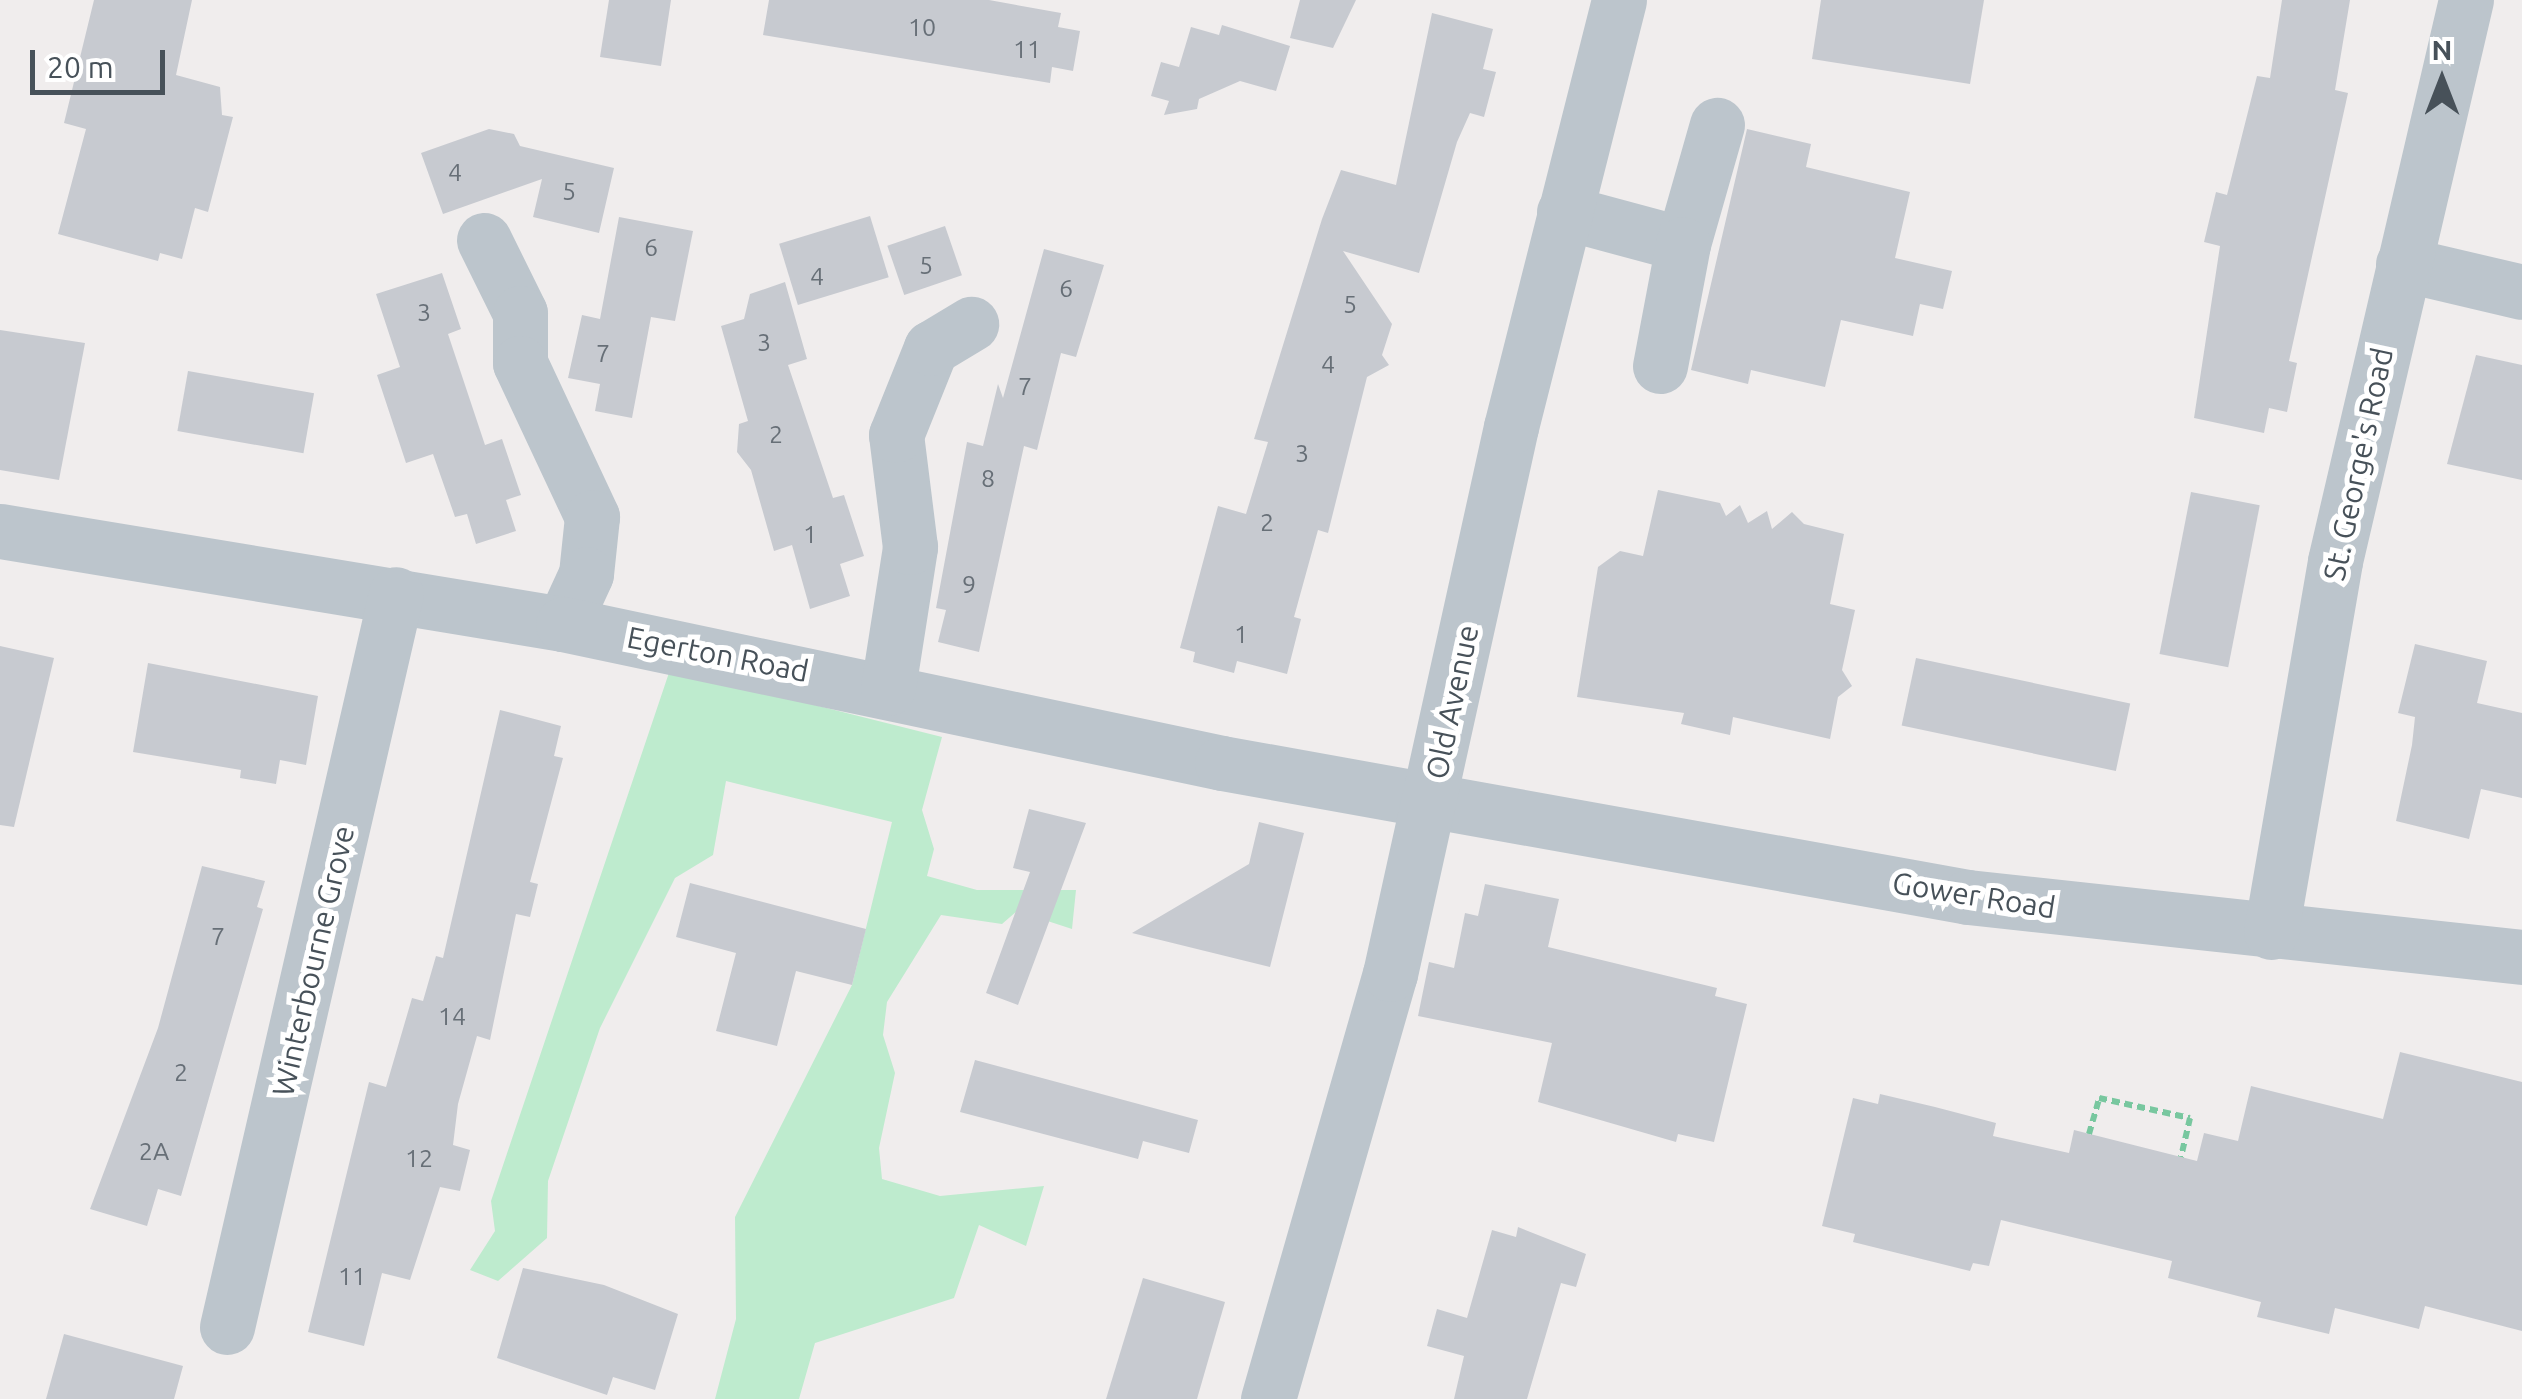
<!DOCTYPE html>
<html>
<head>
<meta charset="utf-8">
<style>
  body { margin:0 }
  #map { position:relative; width:2522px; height:1399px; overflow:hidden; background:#f0eded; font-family:Ubuntu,sans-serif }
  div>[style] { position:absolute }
  .green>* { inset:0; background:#beebce }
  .building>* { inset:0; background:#c7cad0; transform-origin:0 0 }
  .path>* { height:6px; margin-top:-3px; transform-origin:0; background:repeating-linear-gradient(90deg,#78c79f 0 8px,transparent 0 13px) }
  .minor>* { height:55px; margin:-27.5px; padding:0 27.5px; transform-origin:27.5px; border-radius:27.5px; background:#bcc5cc }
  span { translate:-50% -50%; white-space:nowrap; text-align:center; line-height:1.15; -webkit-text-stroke:10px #fff; paint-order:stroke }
  .number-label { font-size:25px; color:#676f77 }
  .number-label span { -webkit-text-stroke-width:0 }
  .street-label { font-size:30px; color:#475159 }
  .north { position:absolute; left:2392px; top:30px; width:100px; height:100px; -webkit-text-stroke:8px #fff; paint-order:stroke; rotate:0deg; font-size:28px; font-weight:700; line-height:40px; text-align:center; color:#475159 }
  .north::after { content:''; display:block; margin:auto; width:35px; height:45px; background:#475159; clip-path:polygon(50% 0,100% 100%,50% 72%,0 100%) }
  .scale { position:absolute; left:30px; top:50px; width:135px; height:45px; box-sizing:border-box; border:5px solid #475159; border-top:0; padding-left:12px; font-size:30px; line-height:35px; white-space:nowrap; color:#475159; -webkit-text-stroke:8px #fff; paint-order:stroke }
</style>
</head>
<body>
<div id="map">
  <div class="green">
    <div style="clip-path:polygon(678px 646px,751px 689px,942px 737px,922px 810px,934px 849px,927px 876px,977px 890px,1076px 890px,1072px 929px,1017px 911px,1002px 924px,941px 915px,887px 1002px,883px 1035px,895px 1073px,879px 1148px,882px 1179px,940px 1196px,1044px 1186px,1026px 1246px,979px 1225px,954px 1298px,815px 1343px,799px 1399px,715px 1399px,736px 1319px,735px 1217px,852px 985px,892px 822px,726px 781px,713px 855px,675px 878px,600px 1028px,548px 1181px,547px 1238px,498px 1281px,470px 1270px,495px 1231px,491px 1201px)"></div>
  </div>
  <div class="building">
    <div style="clip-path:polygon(94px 0,192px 0,176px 75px,220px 87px,222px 115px,233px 117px,208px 212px,195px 208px,182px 259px,160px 253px,158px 261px,58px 234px,86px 129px,64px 123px)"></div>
    <div style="clip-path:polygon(609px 0,671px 0,661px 66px,600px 57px)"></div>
    <div style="clip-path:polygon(769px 0,989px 0,1061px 13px,1058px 27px,1080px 31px,1073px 71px,1052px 67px,1050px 83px,763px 35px)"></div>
    <div style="clip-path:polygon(1300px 0,1356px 0,1333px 48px,1290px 38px)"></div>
    <div style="clip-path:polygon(1821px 0,1984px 0,1970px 84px,1812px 59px)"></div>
    <div style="clip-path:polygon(2282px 0,2350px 0,2335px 90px,2348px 93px,2289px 361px,2297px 363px,2287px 412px,2269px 408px,2264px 433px,2194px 418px,2220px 246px,2204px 242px,2216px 192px,2227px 195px,2257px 76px,2270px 78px)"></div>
    <div style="clip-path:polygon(1432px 13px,1493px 29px,1483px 69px,1496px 72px,1484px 117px,1470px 113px,1457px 142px,1419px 273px,1343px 251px,1392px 324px,1382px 355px,1389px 365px,1367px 377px,1328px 533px,1318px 530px,1294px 617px,1301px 619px,1287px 674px,1237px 661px,1234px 673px,1193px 662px,1195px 652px,1180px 648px,1218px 506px,1246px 514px,1268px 442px,1254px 439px,1322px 219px,1341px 170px,1396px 185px)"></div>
    <div style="clip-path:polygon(1222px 25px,1290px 46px,1276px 91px,1240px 81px,1199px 99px,1197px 109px,1164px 115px,1169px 101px,1151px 96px,1161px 62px,1179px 67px,1191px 27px,1219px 35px)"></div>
    <div style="clip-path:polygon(489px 129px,514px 134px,520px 146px,614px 168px,599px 233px,533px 217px,542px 179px,443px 214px,421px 153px)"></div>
    <div style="clip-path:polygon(1747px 129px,1811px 144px,1806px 167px,1910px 192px,1895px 258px,1952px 271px,1943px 309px,1920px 304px,1913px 336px,1841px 320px,1825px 387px,1751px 370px,1748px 384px,1691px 370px)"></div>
    <div style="left:870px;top:216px;width:64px;height:95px;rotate:73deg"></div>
    <div style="clip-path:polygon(619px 217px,693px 231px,675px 321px,651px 317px,632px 418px,595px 411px,600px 384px,568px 378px,582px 315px,600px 319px)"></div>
    <div style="left:945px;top:226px;width:52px;height:61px;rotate:71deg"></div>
    <div style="clip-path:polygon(1044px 249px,1104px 265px,1076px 357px,1061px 353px,1037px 450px,1024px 446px,979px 652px,938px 642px,946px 610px,936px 608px,967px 442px,983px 446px,998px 384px,1003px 398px)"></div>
    <div style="clip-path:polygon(442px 273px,461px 329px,448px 334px,485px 445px,502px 439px,521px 495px,506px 500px,516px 531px,476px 544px,467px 514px,455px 517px,433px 454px,406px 463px,377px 375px,400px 367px,376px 294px)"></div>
    <div style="clip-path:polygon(785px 282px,807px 359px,788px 365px,833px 498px,844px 495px,864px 556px,840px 564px,850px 596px,810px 609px,792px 545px,774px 551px,751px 470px,737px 452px,739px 424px,748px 421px,721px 326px,744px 319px,750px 294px)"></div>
    <div style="clip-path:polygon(0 330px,85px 343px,59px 480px,0 470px)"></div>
    <div style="clip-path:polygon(2476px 355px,2522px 365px,2522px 480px,2447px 464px)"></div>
    <div style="left:188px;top:371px;width:128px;height:61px;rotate:10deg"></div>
    <div style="clip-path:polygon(1658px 490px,1720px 503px,1726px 516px,1740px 505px,1748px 523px,1767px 511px,1772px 529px,1792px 512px,1804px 524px,1844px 534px,1830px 604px,1855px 610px,1842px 670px,1852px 686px,1838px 697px,1830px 739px,1733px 717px,1730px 735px,1681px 724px,1684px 713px,1577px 697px,1598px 567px,1620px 551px,1643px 556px)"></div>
    <div style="left:2191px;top:492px;width:70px;height:165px;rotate:11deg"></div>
    <div style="clip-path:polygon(2415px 644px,2487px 661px,2477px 703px,2522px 713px,2522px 798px,2481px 789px,2469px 839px,2396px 821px,2412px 745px,2415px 717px,2398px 713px)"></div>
    <div style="clip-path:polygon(0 646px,54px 658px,14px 827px,0 825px)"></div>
    <div style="left:1916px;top:658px;width:219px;height:69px;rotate:12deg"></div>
    <div style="clip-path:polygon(148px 663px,318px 696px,306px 765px,280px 760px,276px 784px,240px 778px,241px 770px,133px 752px)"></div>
    <div style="clip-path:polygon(500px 710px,561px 726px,554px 756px,563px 758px,530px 882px,538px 884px,530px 917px,516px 914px,490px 1040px,477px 1036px,458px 1104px,453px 1145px,470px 1150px,460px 1191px,440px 1187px,410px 1280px,382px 1273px,364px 1346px,308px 1332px,369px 1082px,386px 1087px,412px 998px,423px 1001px,436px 956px,443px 958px)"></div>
    <div style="clip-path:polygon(1029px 809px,1086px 823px,1018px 1005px,986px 993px,1030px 872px,1013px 868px)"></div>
    <div style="clip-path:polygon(1259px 822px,1304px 833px,1270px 967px,1132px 933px,1249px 864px)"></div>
    <div style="clip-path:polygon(202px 866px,265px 881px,257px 907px,263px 909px,181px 1196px,158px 1189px,147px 1226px,90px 1209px,158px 1028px)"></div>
    <div style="clip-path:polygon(690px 883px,866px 929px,852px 985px,796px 971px,777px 1046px,716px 1031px,736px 953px,676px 937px)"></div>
    <div style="clip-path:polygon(1485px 884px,1559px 899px,1548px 947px,1717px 988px,1715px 996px,1747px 1004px,1714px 1142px,1678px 1134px,1676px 1142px,1538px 1102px,1552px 1043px,1418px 1016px,1429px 962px,1454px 968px,1465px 913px,1478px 916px)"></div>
    <div style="clip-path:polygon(2400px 1052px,2522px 1082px,2522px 1331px,2425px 1306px,2419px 1329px,2335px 1308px,2329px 1334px,2257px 1317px,2261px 1302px,2168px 1278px,2172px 1261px,2001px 1220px,1989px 1266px,1973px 1263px,1970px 1271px,1853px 1242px,1855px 1234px,1822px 1226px,1853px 1098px,1878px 1104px,1880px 1094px,1935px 1107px,1996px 1123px,1993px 1136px,2069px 1153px,2074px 1130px,2197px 1161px,2204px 1133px,2238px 1141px,2251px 1086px,2383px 1119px)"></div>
    <div style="clip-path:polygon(975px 1060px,1198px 1120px,1189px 1153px,1143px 1141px,1138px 1159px,960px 1112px)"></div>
    <div style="clip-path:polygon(1518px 1227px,1586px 1254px,1576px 1287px,1561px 1283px,1527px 1399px,1454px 1399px,1464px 1356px,1427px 1346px,1437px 1309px,1467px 1318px,1492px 1230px,1516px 1237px)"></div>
    <div style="clip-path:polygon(523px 1268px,604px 1285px,678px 1314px,655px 1390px,613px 1377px,607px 1395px,497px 1358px)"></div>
    <div style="clip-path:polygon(1143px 1278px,1225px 1302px,1197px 1399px,1106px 1399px)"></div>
    <div style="clip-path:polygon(64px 1334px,183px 1366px,174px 1399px,46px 1399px)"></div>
  </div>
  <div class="path">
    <div style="left:2089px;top:1134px;width:37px;rotate:-74deg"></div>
    <div style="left:2099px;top:1098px;width:93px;rotate:12.4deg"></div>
    <div style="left:2190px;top:1118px;width:40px;rotate:103deg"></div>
  </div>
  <div class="minor">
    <div style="left:1564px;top:212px;width:123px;rotate:15.1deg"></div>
    <div style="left:1683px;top:244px;width:124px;rotate:-74.1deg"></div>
    <div style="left:484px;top:240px;width:81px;rotate:63.7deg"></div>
    <div style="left:520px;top:313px;width:50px;rotate:90deg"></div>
    <div style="left:520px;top:363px;width:170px;rotate:64.9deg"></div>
    <div style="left:592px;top:517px;width:57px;rotate:96deg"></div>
    <div style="left:586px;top:574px;width:55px;rotate:114.7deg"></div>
    <div style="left:2403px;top:264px;width:122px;rotate:13.2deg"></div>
    <div style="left:1660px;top:366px;width:124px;rotate:-79.3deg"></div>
    <div style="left:0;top:531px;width:571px;rotate:9.38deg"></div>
    <div style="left:563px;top:624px;width:673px;rotate:11.91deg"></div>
    <div style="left:1222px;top:763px;width:758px;rotate:10.18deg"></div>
    <div style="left:1968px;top:897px;width:557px;rotate:6.18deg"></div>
    <div style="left:888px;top:688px;width:143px;rotate:-81.1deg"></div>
    <div style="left:910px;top:547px;width:113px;rotate:-97.1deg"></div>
    <div style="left:896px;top:435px;width:94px;rotate:-68.1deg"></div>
    <div style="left:931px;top:348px;width:47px;rotate:-31deg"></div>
    <div style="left:2271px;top:932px;width:376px;rotate:-80.2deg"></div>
    <div style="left:2335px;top:561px;width:576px;rotate:-76.86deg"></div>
    <div style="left:227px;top:1327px;width:752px;rotate:-77.02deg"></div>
    <div style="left:1268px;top:1399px;width:442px;rotate:-74deg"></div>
    <div style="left:1390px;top:974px;width:560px;rotate:-77.53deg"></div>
    <div style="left:1511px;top:427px;width:440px;rotate:-75.8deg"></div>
  </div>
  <div class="number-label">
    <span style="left:922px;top:27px">10</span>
    <span style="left:1027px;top:49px">11</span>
    <span style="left:455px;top:172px">4</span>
    <span style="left:569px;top:191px">5</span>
    <span style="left:651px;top:247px">6</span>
    <span style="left:926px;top:265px">5</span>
    <span style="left:817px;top:276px">4</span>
    <span style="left:1066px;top:288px">6</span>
    <span style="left:1350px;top:304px">5</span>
    <span style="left:424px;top:312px">3</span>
    <span style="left:764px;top:342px">3</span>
    <span style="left:603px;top:353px">7</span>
    <span style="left:1328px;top:364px">4</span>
    <span style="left:1025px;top:386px">7</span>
    <span style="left:776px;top:434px">2</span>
    <span style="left:1302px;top:453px">3</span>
    <span style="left:988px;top:478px">8</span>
    <span style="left:1267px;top:522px">2</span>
    <span style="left:810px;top:534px">1</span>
    <span style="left:969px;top:584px">9</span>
    <span style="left:1241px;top:634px">1</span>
    <span style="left:218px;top:936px">7</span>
    <span style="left:452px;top:1016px">14</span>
    <span style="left:181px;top:1072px">2</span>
    <span style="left:154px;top:1151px">2A</span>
    <span style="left:419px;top:1158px">12</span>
    <span style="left:352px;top:1276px">11</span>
  </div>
  <div class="street-label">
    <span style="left:2358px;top:464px;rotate:-78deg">St. George's Road</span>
    <span style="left:718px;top:654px;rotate:11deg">Egerton Road</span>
    <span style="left:1452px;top:702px;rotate:-78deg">Old Avenue</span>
    <span style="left:1974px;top:895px;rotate:9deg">Gower Road</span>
    <span style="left:313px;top:961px;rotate:-77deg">Winterbourne Grove</span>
  </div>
  <div class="north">N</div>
  <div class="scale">20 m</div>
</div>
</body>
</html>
